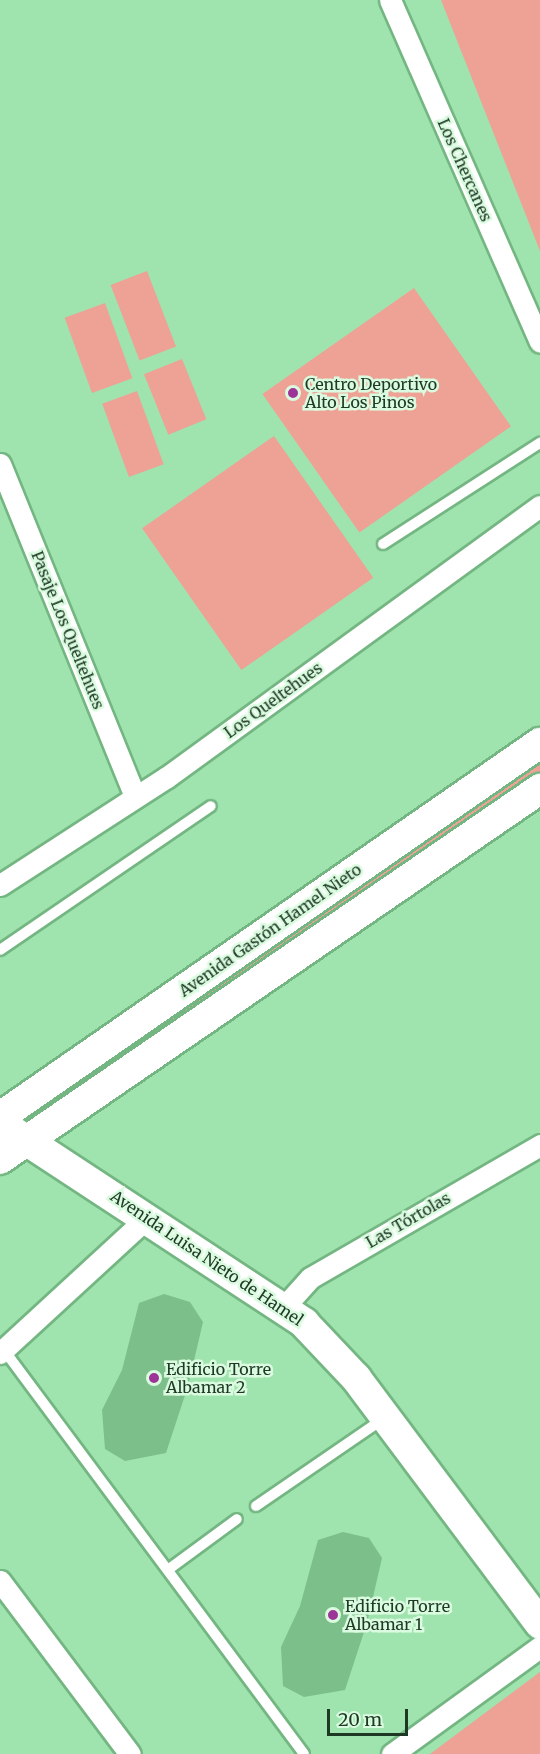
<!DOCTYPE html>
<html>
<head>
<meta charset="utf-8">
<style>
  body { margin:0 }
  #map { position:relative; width:540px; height:1754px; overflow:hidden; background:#9fe3ae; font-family:Merriweather,serif }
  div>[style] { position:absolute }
  .green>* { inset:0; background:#eea295; transform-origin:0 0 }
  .building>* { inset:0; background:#7dbf8b }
  .roads { filter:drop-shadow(2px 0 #74b682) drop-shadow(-2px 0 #74b682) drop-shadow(0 2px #74b682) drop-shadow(0 -2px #74b682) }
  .lane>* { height:10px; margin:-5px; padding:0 5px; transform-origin:5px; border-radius:5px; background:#fff }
  .street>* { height:21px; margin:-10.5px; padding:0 10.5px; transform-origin:10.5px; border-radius:10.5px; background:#fff }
  .secondary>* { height:30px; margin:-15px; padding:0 15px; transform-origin:15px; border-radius:15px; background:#fff }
  .dots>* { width:16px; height:16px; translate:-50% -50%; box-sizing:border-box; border:3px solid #dafbdf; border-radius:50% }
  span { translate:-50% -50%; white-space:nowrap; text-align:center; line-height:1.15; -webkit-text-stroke:5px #dafbdf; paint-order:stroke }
  .street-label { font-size:16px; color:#1d3924 }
  .poi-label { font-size:16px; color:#1d3924 }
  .left { translate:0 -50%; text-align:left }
  .scale { position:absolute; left:327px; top:1709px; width:81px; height:27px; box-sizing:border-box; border:3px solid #1d3924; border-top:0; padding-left:8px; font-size:18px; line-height:21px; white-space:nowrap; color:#1d3924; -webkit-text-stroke:4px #dafbdf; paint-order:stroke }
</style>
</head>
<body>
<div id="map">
  <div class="green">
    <div style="clip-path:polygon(441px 0,540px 0,540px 251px)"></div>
    <div style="left:147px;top:271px;width:81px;height:39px;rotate:69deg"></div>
    <div style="left:414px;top:288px;width:169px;height:185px;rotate:55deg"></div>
    <div style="left:105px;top:303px;width:80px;height:43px;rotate:70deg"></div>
    <div style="left:182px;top:359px;width:65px;height:41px;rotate:68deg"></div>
    <div style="left:137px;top:391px;width:78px;height:37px;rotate:70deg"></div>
    <div style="left:274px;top:436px;width:173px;height:161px;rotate:55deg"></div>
    <div style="clip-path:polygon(540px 756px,540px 776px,47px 1115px,38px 1108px)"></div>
    <div style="clip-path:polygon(540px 1672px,540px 1754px,430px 1754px)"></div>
  </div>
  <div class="building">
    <div style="clip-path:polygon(164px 1294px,190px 1302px,203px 1322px,188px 1386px,166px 1453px,125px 1461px,105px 1449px,102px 1410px,122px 1370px,139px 1303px)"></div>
    <div style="clip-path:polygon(343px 1532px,369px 1538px,382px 1558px,367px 1623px,345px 1690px,304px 1697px,283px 1686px,281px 1647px,300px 1606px,318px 1540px)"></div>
  </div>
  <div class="roads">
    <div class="lane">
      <div style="left:383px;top:544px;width:187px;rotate:-32.8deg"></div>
      <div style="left:0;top:950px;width:255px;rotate:-34.3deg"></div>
      <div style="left:4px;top:1350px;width:503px;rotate:53.4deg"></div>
      <div style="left:256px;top:1506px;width:154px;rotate:-34.4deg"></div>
      <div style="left:169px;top:1569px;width:84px;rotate:-36.3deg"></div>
    </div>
    <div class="street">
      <div style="left:390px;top:0;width:373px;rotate:66.3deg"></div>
      <div style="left:0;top:464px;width:358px;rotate:67.9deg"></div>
      <div style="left:0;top:885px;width:199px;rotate:-32.9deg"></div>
      <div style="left:167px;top:777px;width:461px;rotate:-36deg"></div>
      <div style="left:284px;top:1307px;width:39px;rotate:-48deg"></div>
      <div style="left:310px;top:1278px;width:266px;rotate:-30deg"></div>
      <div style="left:0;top:1353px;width:201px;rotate:-42.6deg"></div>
      <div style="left:0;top:1581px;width:216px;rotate:53.1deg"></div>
      <div style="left:392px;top:1754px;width:183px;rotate:-35.9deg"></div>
    </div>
    <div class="secondary">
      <div style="left:0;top:1117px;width:657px;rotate:-34.71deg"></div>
      <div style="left:0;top:1123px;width:364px;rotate:33.3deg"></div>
      <div style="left:304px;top:1323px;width:76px;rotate:46.6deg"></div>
      <div style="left:356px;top:1378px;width:307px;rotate:53.2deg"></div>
      <div style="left:0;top:1159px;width:655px;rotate:-34.42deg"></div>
    </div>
  </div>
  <div class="dots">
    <div style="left:293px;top:393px;background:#9d3497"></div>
    <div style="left:154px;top:1378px;background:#9d3497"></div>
    <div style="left:333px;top:1615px;background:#9d3497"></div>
  </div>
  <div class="street-label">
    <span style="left:465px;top:170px;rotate:66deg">Los Chercanes</span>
    <span style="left:68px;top:630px;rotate:68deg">Pasaje Los Queltehues</span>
    <span style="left:273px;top:700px;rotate:-36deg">Los Queltehues</span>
    <span style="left:270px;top:930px;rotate:-35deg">Avenida Gastón Hamel Nieto</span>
    <span style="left:408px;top:1220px;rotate:-30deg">Las Tórtolas</span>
    <span style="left:207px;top:1258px;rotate:34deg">Avenida Luisa Nieto de Hamel</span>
  </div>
  <div class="poi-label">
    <span class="left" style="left:305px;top:393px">Centro Deportivo<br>Alto Los Pinos</span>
    <span class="left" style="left:166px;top:1378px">Edificio Torre<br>Albamar 2</span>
    <span class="left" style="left:345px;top:1615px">Edificio Torre<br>Albamar 1</span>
  </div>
  <div class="scale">20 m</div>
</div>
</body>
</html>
